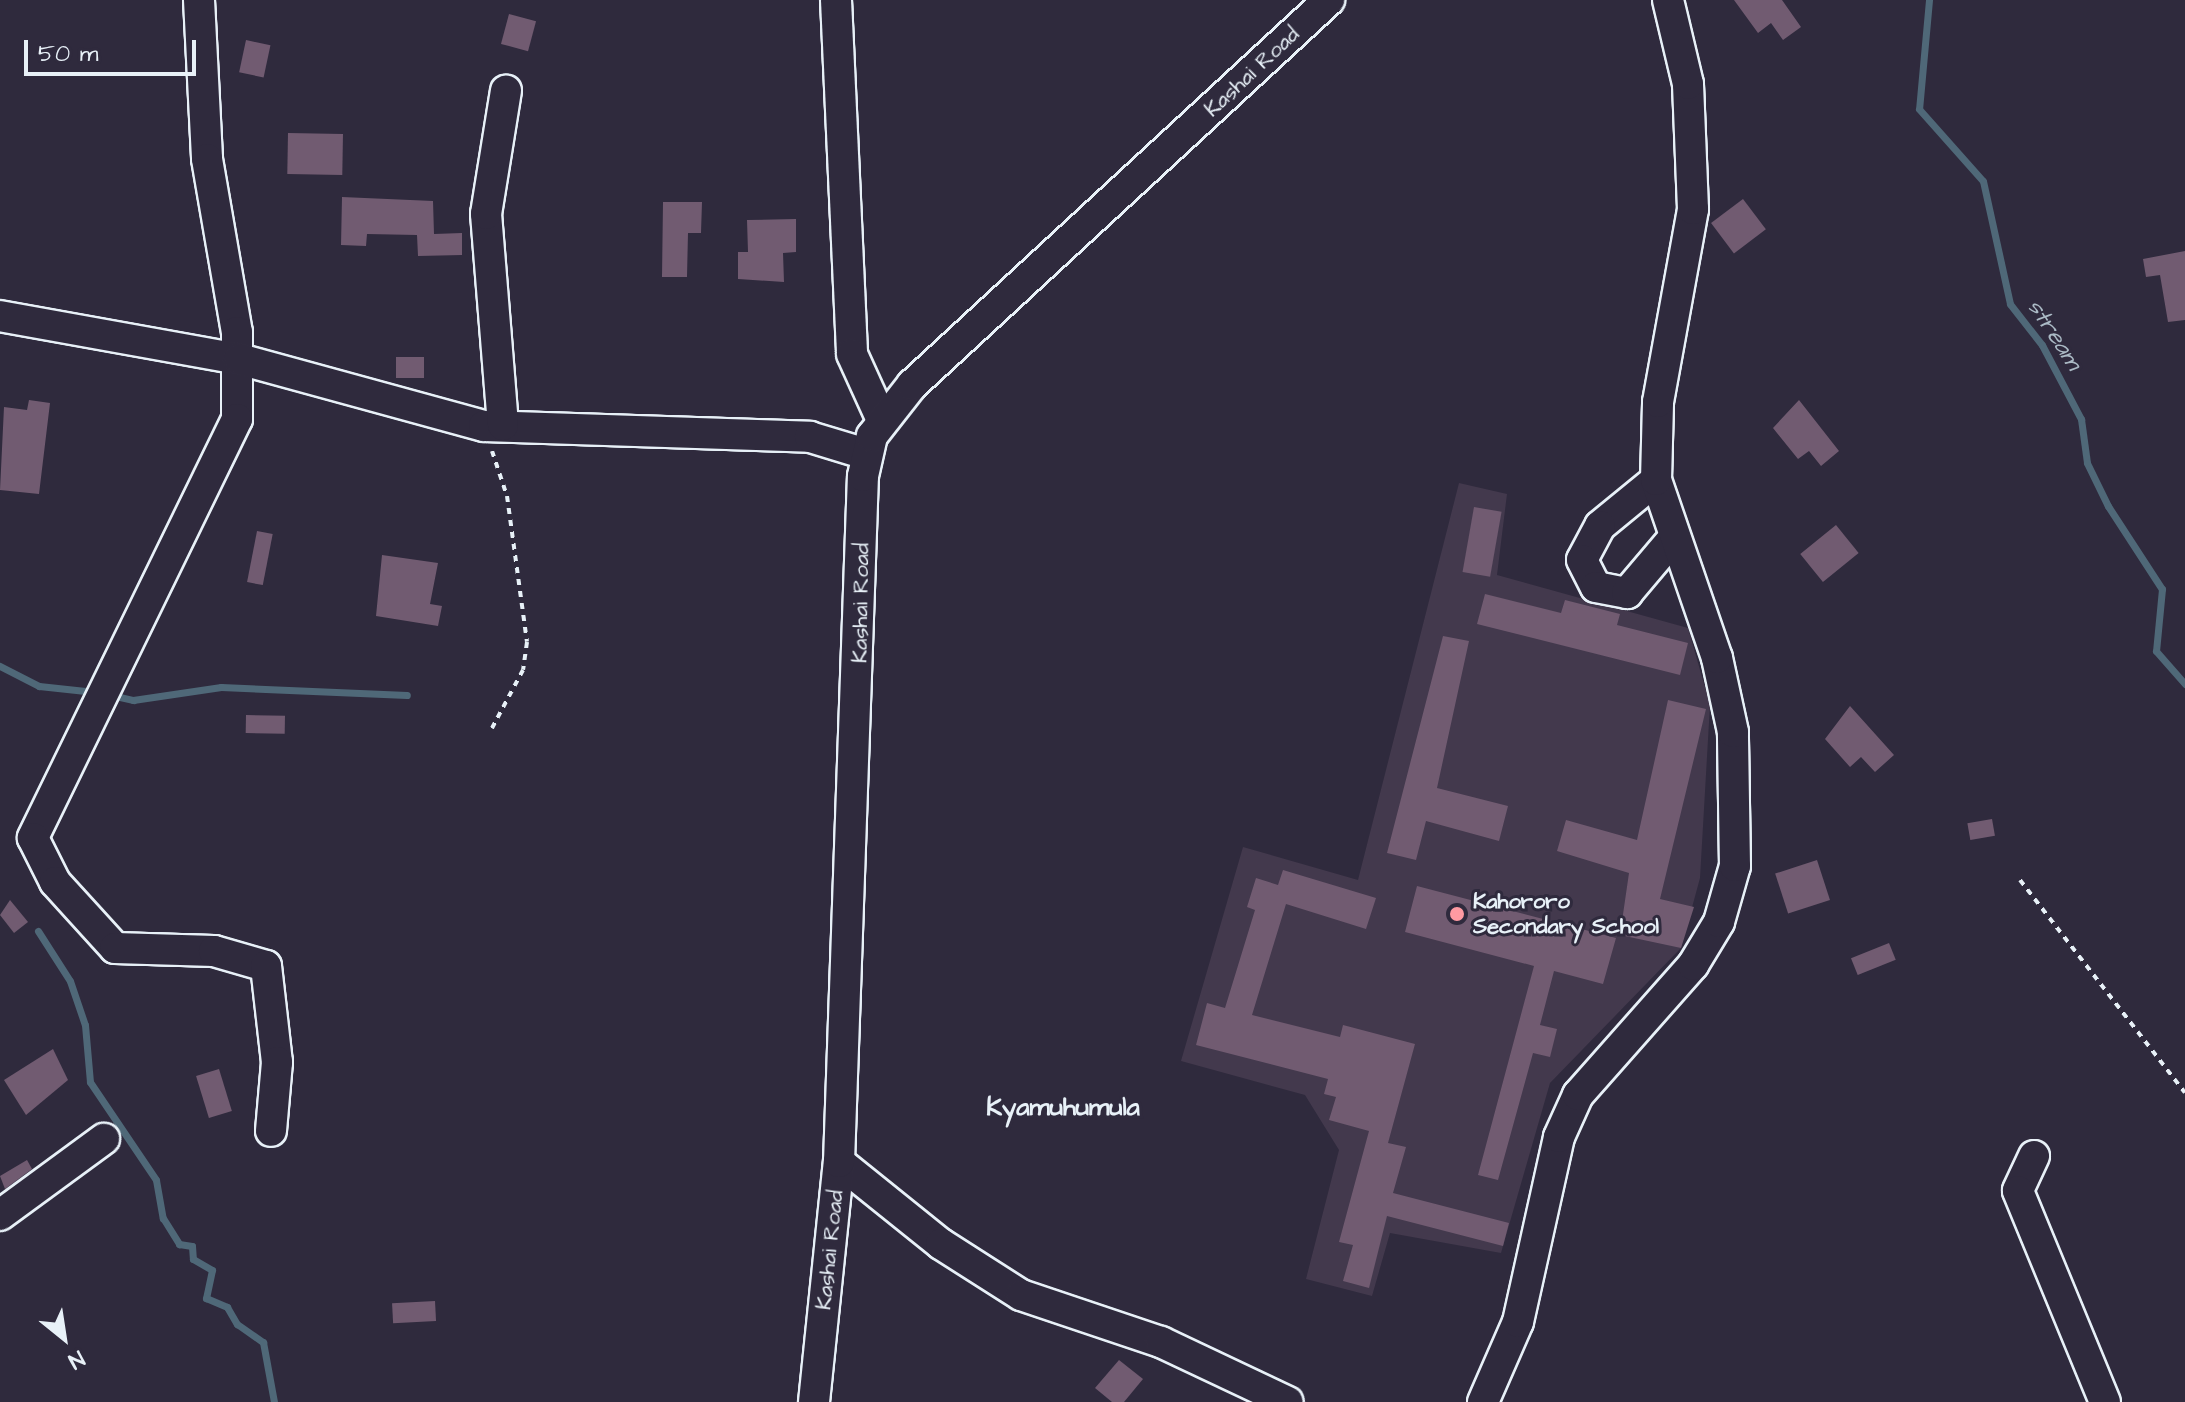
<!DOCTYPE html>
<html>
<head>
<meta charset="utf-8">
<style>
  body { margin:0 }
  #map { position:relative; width:2185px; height:1402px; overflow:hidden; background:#2f2a3d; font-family:"Architects Daughter",sans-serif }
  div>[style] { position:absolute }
  .built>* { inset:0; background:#43394d }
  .stream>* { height:7px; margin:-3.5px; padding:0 3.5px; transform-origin:3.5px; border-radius:3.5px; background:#4f6878 }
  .building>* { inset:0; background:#715b71; transform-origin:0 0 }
  .path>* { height:4px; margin-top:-2px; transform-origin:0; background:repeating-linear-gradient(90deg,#e8f1f8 0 6px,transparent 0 12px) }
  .roads { filter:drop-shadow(2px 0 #e8f1f8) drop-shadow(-2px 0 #e8f1f8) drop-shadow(0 2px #e8f1f8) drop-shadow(0 -2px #e8f1f8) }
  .minor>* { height:30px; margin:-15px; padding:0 15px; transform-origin:15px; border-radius:15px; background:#2f2a3d }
  .dots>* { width:22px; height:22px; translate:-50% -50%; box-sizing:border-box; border:4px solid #2f2a3d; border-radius:50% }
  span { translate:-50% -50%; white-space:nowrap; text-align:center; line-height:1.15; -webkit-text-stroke:6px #2f2a3d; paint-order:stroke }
  .street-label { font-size:22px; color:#e8f1f8 }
  .poi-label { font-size:22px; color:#e8f1f8; font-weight:700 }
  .left { translate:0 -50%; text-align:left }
  .water-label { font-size:24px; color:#abbac5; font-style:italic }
  .quarter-label { font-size:26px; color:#e8f1f8; font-weight:700 }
  .north { position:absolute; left:24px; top:1298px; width:80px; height:80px; -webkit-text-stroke:6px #2f2a3d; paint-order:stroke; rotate:150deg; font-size:22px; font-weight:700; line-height:32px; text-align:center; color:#e8f1f8 }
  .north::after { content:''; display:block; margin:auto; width:28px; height:36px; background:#e8f1f8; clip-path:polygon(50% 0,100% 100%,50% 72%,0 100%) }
  .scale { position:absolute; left:24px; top:40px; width:172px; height:36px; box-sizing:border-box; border:4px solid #e8f1f8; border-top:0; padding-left:10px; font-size:24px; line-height:28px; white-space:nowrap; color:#e8f1f8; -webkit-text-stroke:6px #2f2a3d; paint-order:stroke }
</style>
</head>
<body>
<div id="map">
  <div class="built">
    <div style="clip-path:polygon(1459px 483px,1507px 494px,1497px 575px,1688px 628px,1710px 705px,1700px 878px,1681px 948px,1550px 1083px,1501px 1253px,1390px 1233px,1372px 1296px,1306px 1279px,1339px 1150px,1305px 1095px,1181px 1061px,1243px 847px,1358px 880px)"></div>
  </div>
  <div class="stream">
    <div style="left:1929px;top:0;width:109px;rotate:95.2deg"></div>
    <div style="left:1919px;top:109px;width:96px;rotate:48.4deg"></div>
    <div style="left:1983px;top:181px;width:126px;rotate:77.6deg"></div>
    <div style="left:2010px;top:304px;width:52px;rotate:52deg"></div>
    <div style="left:2042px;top:345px;width:84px;rotate:62.2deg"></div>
    <div style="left:2081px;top:419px;width:44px;rotate:82.2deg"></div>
    <div style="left:2087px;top:463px;width:48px;rotate:64deg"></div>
    <div style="left:2108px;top:506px;width:99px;rotate:57deg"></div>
    <div style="left:2162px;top:589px;width:62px;rotate:95.5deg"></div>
    <div style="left:2156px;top:651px;width:44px;rotate:48.7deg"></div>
    <div style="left:0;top:666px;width:44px;rotate:27.1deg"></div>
    <div style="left:39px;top:686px;width:56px;rotate:6.1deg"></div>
    <div style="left:111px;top:695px;width:23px;rotate:13deg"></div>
    <div style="left:133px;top:700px;width:89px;rotate:-8.4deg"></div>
    <div style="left:221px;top:687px;width:186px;rotate:2.5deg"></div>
    <div style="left:38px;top:931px;width:59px;rotate:57.4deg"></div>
    <div style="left:70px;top:981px;width:46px;rotate:71.2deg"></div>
    <div style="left:85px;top:1025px;width:57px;rotate:85deg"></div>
    <div style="left:90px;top:1082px;width:118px;rotate:56deg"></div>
    <div style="left:156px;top:1180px;width:39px;rotate:80deg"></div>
    <div style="left:163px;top:1218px;width:31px;rotate:58deg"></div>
    <div style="left:179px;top:1244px;width:13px;rotate:9deg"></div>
    <div style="left:192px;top:1246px;width:13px;rotate:86deg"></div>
    <div style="left:193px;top:1259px;width:22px;rotate:30deg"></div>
    <div style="left:212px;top:1270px;width:29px;rotate:102deg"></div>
    <div style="left:206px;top:1298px;width:23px;rotate:23deg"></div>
    <div style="left:227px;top:1307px;width:20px;rotate:60deg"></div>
    <div style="left:237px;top:1324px;width:32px;rotate:35deg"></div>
    <div style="left:263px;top:1342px;width:61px;rotate:79.6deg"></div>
  </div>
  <div class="building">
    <div style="clip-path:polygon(1734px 0,1782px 0,1801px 27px,1783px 40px,1771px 23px,1758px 33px)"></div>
    <div style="left:509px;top:14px;width:28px;height:31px;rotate:15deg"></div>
    <div style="left:246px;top:40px;width:25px;height:33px;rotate:12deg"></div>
    <div style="left:288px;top:133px;width:55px;height:41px;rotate:1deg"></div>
    <div style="clip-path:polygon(342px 197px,433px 201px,434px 234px,462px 233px,462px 255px,418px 256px,417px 235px,367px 234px,366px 246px,341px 245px)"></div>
    <div style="left:1743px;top:199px;width:38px;height:40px;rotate:53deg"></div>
    <div style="clip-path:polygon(663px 202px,702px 202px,701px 233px,688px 233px,687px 277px,662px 277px)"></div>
    <div style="clip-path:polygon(796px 219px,796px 252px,783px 253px,784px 282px,738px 279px,738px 252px,748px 252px,747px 220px)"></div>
    <div style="clip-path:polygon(2185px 251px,2185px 320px,2168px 322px,2160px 275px,2146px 277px,2143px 259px)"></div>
    <div style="left:396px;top:357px;width:28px;height:21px"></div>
    <div style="clip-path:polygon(29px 400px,50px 403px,39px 494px,0 490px,4px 407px,27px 410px)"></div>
    <div style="clip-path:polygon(1799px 400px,1839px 451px,1821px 466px,1809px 451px,1798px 459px,1773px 428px)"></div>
    <div style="left:1474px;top:507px;width:28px;height:66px;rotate:10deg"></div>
    <div style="left:1836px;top:525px;width:36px;height:46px;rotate:51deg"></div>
    <div style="left:257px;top:531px;width:16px;height:52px;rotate:11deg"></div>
    <div style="clip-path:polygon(382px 555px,438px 563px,430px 604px,442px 606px,438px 626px,376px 616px)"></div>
    <div style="clip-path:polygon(1485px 594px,1561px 613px,1565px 600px,1620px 614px,1617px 625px,1688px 643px,1680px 675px,1477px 624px)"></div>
    <div style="clip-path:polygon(1443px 636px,1469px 641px,1437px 788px,1508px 806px,1499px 841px,1426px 821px,1416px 860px,1387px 853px)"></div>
    <div style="clip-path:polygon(1668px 700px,1706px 709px,1660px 899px,1694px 907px,1681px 948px,1620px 935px,1629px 873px,1557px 851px,1566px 820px,1637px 840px)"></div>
    <div style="clip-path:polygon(1850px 706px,1894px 755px,1875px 772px,1861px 757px,1850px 767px,1825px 739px)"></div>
    <div style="left:246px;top:715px;width:39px;height:18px;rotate:1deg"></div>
    <div style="left:1992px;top:819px;width:17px;height:25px;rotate:80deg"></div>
    <div style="left:1817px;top:860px;width:42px;height:44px;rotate:72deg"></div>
    <div style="clip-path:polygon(1283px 870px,1376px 898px,1366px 929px,1286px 904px,1252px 1015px,1340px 1037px,1343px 1025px,1415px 1044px,1388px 1143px,1406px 1147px,1393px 1193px,1509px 1223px,1503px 1246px,1387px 1216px,1369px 1288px,1343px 1281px,1353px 1245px,1339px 1242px,1369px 1131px,1329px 1120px,1336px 1097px,1324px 1094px,1328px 1079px,1196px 1045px,1207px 1003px,1225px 1008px,1255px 910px,1247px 907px,1256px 878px,1278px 885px)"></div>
    <div style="clip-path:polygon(1417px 886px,1616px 938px,1603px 984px,1554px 971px,1540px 1025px,1557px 1029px,1550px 1057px,1533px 1053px,1498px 1180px,1478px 1175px,1534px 966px,1405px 932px)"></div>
    <div style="clip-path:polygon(10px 900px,28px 922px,14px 933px,0 915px)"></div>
    <div style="left:1889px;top:943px;width:18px;height:41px;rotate:68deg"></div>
    <div style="clip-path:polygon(53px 1049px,68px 1080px,26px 1115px,4px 1080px)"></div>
    <div style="left:219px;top:1069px;width:44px;height:24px;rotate:73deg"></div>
    <div style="clip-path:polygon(27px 1160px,32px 1169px,5px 1189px,0 1176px)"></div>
    <div style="left:435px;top:1301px;width:20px;height:43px;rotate:87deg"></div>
    <div style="clip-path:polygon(1119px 1360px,1143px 1379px,1124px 1402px,1112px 1402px,1095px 1388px)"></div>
  </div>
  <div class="path">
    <div style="left:492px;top:451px;width:47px;rotate:71.6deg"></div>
    <div style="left:507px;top:496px;width:147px;rotate:82.2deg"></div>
    <div style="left:527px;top:642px;width:28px;rotate:98deg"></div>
    <div style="left:523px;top:670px;width:66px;rotate:118.1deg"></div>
    <div style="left:2020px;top:880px;width:269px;rotate:52.2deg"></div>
  </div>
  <div class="roads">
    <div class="minor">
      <div style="left:199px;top:0;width:159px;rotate:87.1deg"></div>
      <div style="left:207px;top:159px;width:176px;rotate:80.2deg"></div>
      <div style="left:237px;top:332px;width:87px;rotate:90deg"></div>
      <div style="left:237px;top:419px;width:466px;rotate:116deg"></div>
      <div style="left:33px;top:838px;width:49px;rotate:63.4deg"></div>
      <div style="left:55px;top:882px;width:89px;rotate:47.7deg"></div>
      <div style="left:115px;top:948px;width:99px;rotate:1.7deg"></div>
      <div style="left:214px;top:951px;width:54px;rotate:16.1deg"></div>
      <div style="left:266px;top:966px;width:97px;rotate:83.5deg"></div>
      <div style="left:277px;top:1062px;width:69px;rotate:95deg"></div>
      <div style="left:836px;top:0;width:354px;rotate:87.4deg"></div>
      <div style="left:852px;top:354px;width:70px;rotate:65.6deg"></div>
      <div style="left:0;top:316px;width:243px;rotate:10.2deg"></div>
      <div style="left:239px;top:359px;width:254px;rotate:15.3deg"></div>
      <div style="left:484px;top:426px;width:326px;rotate:1.9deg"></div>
      <div style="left:810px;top:437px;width:59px;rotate:16.9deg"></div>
      <div style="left:503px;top:425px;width:212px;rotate:-94.6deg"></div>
      <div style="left:486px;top:214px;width:125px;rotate:-80.8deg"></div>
      <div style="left:1656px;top:480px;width:72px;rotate:140.6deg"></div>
      <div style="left:1600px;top:526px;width:38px;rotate:118deg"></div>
      <div style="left:1582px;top:560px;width:30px;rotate:63deg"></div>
      <div style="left:1596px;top:587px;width:32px;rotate:11deg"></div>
      <div style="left:1627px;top:593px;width:68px;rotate:-49.8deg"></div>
      <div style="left:2034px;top:1156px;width:38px;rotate:115deg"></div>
      <div style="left:2018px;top:1191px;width:228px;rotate:67.6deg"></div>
      <div style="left:839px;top:1162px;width:131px;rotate:38.8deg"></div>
      <div style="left:941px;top:1244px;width:95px;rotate:32.5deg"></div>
      <div style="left:1021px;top:1295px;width:148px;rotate:18.6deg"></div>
      <div style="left:1161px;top:1342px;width:140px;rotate:25.3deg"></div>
      <div style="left:0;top:1215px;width:129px;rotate:-36.2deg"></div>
      <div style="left:814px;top:1402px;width:241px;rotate:-84.1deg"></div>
      <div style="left:839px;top:1162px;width:686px;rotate:-88deg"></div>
      <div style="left:863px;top:476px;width:41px;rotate:-77.3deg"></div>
      <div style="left:872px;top:436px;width:65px;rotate:-51.9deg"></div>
      <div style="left:912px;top:385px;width:568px;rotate:-42.72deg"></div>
      <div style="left:1483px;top:1402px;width:87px;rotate:-66.4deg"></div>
      <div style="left:1518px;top:1322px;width:189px;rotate:-77.5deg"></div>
      <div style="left:1559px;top:1137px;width:46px;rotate:-65.7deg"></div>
      <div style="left:1578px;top:1095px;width:174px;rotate:-48.5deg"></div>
      <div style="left:1693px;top:965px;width:50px;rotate:-58.8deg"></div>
      <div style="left:1719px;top:922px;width:58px;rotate:-74.1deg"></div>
      <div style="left:1735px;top:866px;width:134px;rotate:-90.9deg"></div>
      <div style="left:1733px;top:732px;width:76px;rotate:-102.2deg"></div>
      <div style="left:1717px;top:658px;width:188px;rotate:-108.9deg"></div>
      <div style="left:1656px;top:480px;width:78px;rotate:-88.5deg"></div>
      <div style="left:1658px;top:402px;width:196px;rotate:-79.7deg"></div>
      <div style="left:1693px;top:209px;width:125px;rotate:-92.3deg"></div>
      <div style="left:1688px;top:84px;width:86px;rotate:-103.4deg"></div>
    </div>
  </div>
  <div class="dots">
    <div style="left:1457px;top:914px;background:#ff9aa2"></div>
  </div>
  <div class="street-label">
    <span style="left:1252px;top:72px;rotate:-43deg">Kashai Road</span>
    <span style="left:861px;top:603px;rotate:-89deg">Kashai Road</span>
    <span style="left:830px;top:1250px;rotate:-84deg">Kashai Road</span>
  </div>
  <div class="poi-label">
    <span class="left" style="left:1473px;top:914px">Kahororo<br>Secondary School</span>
  </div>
  <div class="water-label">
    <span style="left:2054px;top:335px;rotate:57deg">stream</span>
  </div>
  <div class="quarter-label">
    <span style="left:1063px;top:1108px">Kyamuhumula</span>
  </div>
  <div class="north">N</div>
  <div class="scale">50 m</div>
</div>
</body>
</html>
